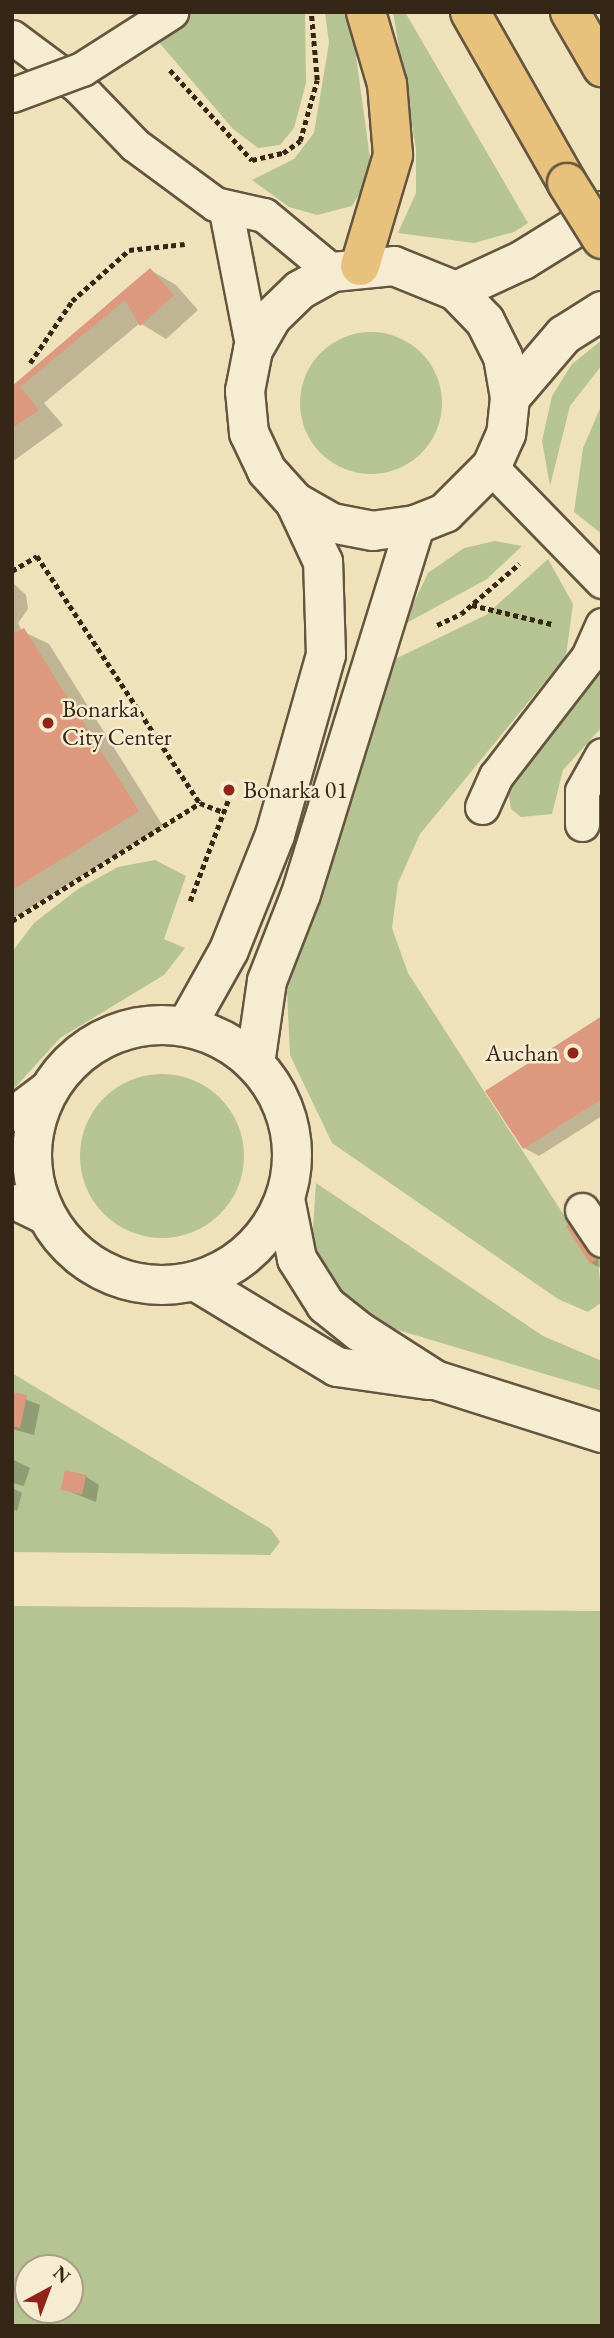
<!DOCTYPE html>
<html>
<head>
<meta charset="utf-8">
<style>
  body { margin:0 }
  #map { position:relative; width:614px; height:2338px; overflow:hidden; background:#efe2ba; font-family:"EB Garamond",serif }
  div>[style] { position:absolute }
  .green>* { inset:0; background:#b5c492 }
  .round { border-radius:50% }
  .shadow>* { inset:0; background:#0003 }
  .building>* { inset:0; background:#dc997e; transform-origin:0 0 }
  .path>* { height:4.5px; margin-top:-2.25px; transform-origin:0; background:repeating-linear-gradient(90deg,#362616 0 5px,transparent 0 8.5px) }
  .roads { filter:drop-shadow(2px 0 #64553f) drop-shadow(-2px 0 #64553f) drop-shadow(0 2px #64553f) drop-shadow(0 -2px #64553f) }
  .service>* { height:33px; margin:-16.5px; padding:0 16.5px; transform-origin:16.5px; border-radius:16.5px; background:#f5ecd2 }
  .minor>* { height:38px; margin:-19px; padding:0 19px; transform-origin:19px; border-radius:19px; background:#f5ecd2 }
  .minor>.ring { margin:-19px; padding:0; box-sizing:content-box; background:none; border:38px solid #f5ecd2; border-radius:50% }
  .primary>* { height:38px; margin:-19px; padding:0 19px; transform-origin:19px; border-radius:19px; background:#e8c17d }
  .bridges { filter:drop-shadow(2px 0 #64553f) drop-shadow(-2px 0 #64553f) drop-shadow(0 2px #64553f) drop-shadow(0 -2px #64553f) }
  .service-bridge>* { height:33px; margin:-16.5px; padding:0 16.5px; transform-origin:16.5px; border-radius:16.5px; background:#f5ecd2 }
  .primary-bridge>* { height:38px; margin:-19px; padding:0 19px; transform-origin:19px; border-radius:19px; background:#e8c17d }
  .dots>* { width:19px; height:19px; translate:-50% -50%; box-sizing:border-box; border:4px solid #f5ecd2; border-radius:50% }
  span { translate:-50% -50%; white-space:nowrap; text-align:center; line-height:1.15; -webkit-text-stroke:5px #f5ecd2; paint-order:stroke }
  .poi-label { font-size:24px; color:#362616 }
  .left { translate:0 -50%; text-align:left }
  .right { translate:-100% -50%; text-align:right }
  .frame { position:absolute; inset:0; border:14px solid #362616; pointer-events:none }
  .north { position:absolute; left:14px; top:2254px; width:70px; height:70px; box-sizing:border-box; background:#f5ecd2; border:2px solid #a99d87; border-radius:50%; rotate:41deg; font-size:19px; font-weight:700; line-height:28px; text-align:center; color:#362616 }
  .north::after { content:''; display:block; margin:auto; width:24px; height:32px; background:#8f2418; clip-path:polygon(50% 0,100% 100%,50% 72%,0 100%) }
</style>
</head>
<body>
<div id="map">
  <div class="green">
    <div style="clip-path:polygon(194px 12px,305px 12px,306px 83px,294px 128px,280px 145px,258px 148px,233px 129px,157px 40px)"></div>
    <div style="clip-path:polygon(325px 12px,347px 12px,353px 34px,372px 173px,352px 206px,317px 215px,289px 207px,252px 180px,294px 159px,314px 133px,329px 43px)"></div>
    <div style="clip-path:polygon(393px 12px,405px 12px,528px 223px,514px 232px,474px 243px,398px 233px,416px 193px,416px 149px)"></div>
    <div class="round" style="left:300px;top:332px;width:142px;height:142px"></div>
    <div style="clip-path:polygon(602px 340px,602px 365px,570px 406px,550px 486px,542px 441px,552px 396px,572px 364px)"></div>
    <div style="clip-path:polygon(602px 404px,602px 534px,574px 512px,583px 448px)"></div>
    <div style="clip-path:polygon(495px 541px,522px 546px,487px 579px,403px 625px,428px 573px,464px 548px)"></div>
    <div style="clip-path:polygon(548px 559px,573px 604px,566px 656px,420px 834px,398px 883px,392px 928px,408px 973px,567px 1220px,579px 1225px,597px 1250px,602px 1302px,588px 1312px,558px 1299px,332px 1143px,290px 1055px,287px 991px,391px 661px,486px 615px)"></div>
    <div style="clip-path:polygon(602px 670px,602px 727px,563px 770px,552px 814px,521px 817px,511px 809px,508px 789px)"></div>
    <div style="clip-path:polygon(155px 860px,186px 876px,164px 939px,185px 948px,164px 975px,60px 1038px,12px 1091px,12px 952px,34px 923px,78px 889px,118px 867px)"></div>
    <div class="round" style="left:80px;top:1074px;width:164px;height:164px"></div>
    <div style="clip-path:polygon(316px 1183px,543px 1336px,602px 1361px,602px 1391px,378px 1324px,358px 1311px,324px 1274px,312px 1244px)"></div>
    <div style="clip-path:polygon(12px 1373px,271px 1529px,280px 1542px,270px 1555px,12px 1552px)"></div>
    <div style="clip-path:polygon(evenodd,12px 1606px,602px 1611px,602px 2326px,12px 2326px,12px 1606px,28px 2268px,70px 2268px,70px 2310px,28px 2310px,28px 2268px)"></div>
  </div>
  <div class="shadow">
    <div style="clip-path:polygon(150px 270px,176px 285px,198px 310px,166px 339px,140px 323px,44px 403px,63px 425px,12px 462px,12px 387px)"></div>
    <div style="clip-path:polygon(12px 582px,26px 595px,28px 609px,18px 623px,22px 631px,49px 644px,163px 826px,12px 919px)"></div>
    <div style="clip-path:polygon(602px 1018px,602px 1116px,539px 1156px,524px 1148px)"></div>
    <div style="clip-path:polygon(602px 1206px,602px 1269px,591px 1263px)"></div>
    <div style="clip-path:polygon(12px 1394px,40px 1405px,34px 1435px,12px 1429px)"></div>
    <div style="clip-path:polygon(12px 1459px,30px 1468px,24px 1486px,12px 1483px)"></div>
    <div style="clip-path:polygon(85px 1476px,99px 1485px,96px 1502px,63px 1489px)"></div>
    <div style="clip-path:polygon(12px 1488px,22px 1493px,17px 1511px,12px 1509px)"></div>
  </div>
  <div class="building">
    <div style="clip-path:polygon(150px 268px,174px 295px,140px 326px,125px 300px,20px 387px,39px 410px,12px 428px,12px 386px)"></div>
    <div style="clip-path:polygon(24px 628px,139px 811px,12px 890px,12px 634px)"></div>
    <div style="clip-path:polygon(602px 1016px,602px 1099px,523px 1149px,485px 1091px)"></div>
    <div style="clip-path:polygon(602px 1203px,602px 1256px,590px 1264px,566px 1226px)"></div>
    <div style="clip-path:polygon(12px 1392px,27px 1395px,20px 1428px,12px 1426px)"></div>
    <div style="left:65px;top:1470px;width:22px;height:20px;rotate:13deg"></div>
  </div>
  <div class="path">
    <div style="left:170px;top:70px;width:122px;rotate:47.7deg"></div>
    <div style="left:252px;top:160px;width:32px;rotate:-13deg"></div>
    <div style="left:283px;top:153px;width:21px;rotate:-35deg"></div>
    <div style="left:300px;top:141px;width:63px;rotate:-74.4deg"></div>
    <div style="left:317px;top:80px;width:68px;rotate:-95deg"></div>
    <div style="left:30px;top:363px;width:75px;rotate:-55.9deg"></div>
    <div style="left:72px;top:301px;width:76px;rotate:-41.8deg"></div>
    <div style="left:129px;top:250px;width:56px;rotate:-6.1deg"></div>
    <div style="left:12px;top:571px;width:29px;rotate:-31deg"></div>
    <div style="left:37px;top:556px;width:296px;rotate:56.6deg"></div>
    <div style="left:200px;top:803px;width:26px;rotate:21deg"></div>
    <div style="left:472px;top:605px;width:82px;rotate:13.4deg"></div>
    <div style="left:437px;top:625px;width:26px;rotate:-25deg"></div>
    <div style="left:461px;top:614px;width:77px;rotate:-40.8deg"></div>
    <div style="left:190px;top:901px;width:110px;rotate:-69.3deg"></div>
    <div style="left:12px;top:921px;width:222px;rotate:-32.1deg"></div>
  </div>
  <div class="roads">
    <div class="service">
      <div style="left:12px;top:37px;width:82px;rotate:36.6deg"></div>
      <div style="left:78px;top:86px;width:82px;rotate:46deg"></div>
      <div style="left:135px;top:145px;width:99px;rotate:36.4deg"></div>
      <div style="left:215px;top:204px;width:50px;rotate:12.7deg"></div>
      <div style="left:264px;top:215px;width:89px;rotate:39.6deg"></div>
      <div style="left:226px;top:211px;width:142px;rotate:79deg"></div>
      <div style="left:491px;top:467px;width:159px;rotate:45.8deg"></div>
      <div style="left:482px;top:807px;width:34px;rotate:-66deg"></div>
      <div style="left:496px;top:776px;width:150px;rotate:-52.3deg"></div>
      <div style="left:588px;top:657px;width:35px;rotate:-66deg"></div>
      <div style="left:582px;top:824px;width:33px;rotate:-90deg"></div>
      <div style="left:582px;top:791px;width:41px;rotate:-60.9deg"></div>
      <div style="left:12px;top:1114px;width:51px;rotate:-37.1deg"></div>
      <div style="left:12px;top:1201px;width:39px;rotate:26deg"></div>
      <div style="left:582px;top:1210px;width:36px;rotate:56deg"></div>
    </div>
    <div class="minor">
      <div style="left:456px;top:291px;width:74px;rotate:-24.8deg"></div>
      <div style="left:523px;top:260px;width:93px;rotate:-31.8deg"></div>
      <div style="left:510px;top:398px;width:83px;rotate:-49.4deg"></div>
      <div style="left:564px;top:335px;width:45px;rotate:-32.3deg"></div>
      <div class="ring" style="left:32px;top:1025px;width:222px;height:222px"></div>
      <div style="left:186px;top:1027px;width:88px;rotate:-60.8deg"></div>
      <div style="left:229px;top:950px;width:124px;rotate:-68.2deg"></div>
      <div style="left:275px;top:835px;width:187px;rotate:-74.2deg"></div>
      <div style="left:326px;top:655px;width:93px;rotate:-91.8deg"></div>
      <div style="left:323px;top:562px;width:66px;rotate:-115deg"></div>
      <div style="left:295px;top:502px;width:42px;rotate:-132.1deg"></div>
      <div style="left:267px;top:471px;width:42px;rotate:-115.3deg"></div>
      <div style="left:249px;top:433px;width:42px;rotate:-95.4deg"></div>
      <div style="left:245px;top:391px;width:42px;rotate:-79deg"></div>
      <div style="left:253px;top:350px;width:38px;rotate:-60deg"></div>
      <div style="left:272px;top:317px;width:39px;rotate:-44deg"></div>
      <div style="left:300px;top:290px;width:38px;rotate:-29deg"></div>
      <div style="left:333px;top:272px;width:61px;rotate:-5.6deg"></div>
      <div style="left:394px;top:266px;width:67px;rotate:22deg"></div>
      <div style="left:456px;top:291px;width:42px;rotate:46deg"></div>
      <div style="left:485px;top:321px;width:40px;rotate:63.4deg"></div>
      <div style="left:503px;top:357px;width:42px;rotate:80.3deg"></div>
      <div style="left:510px;top:398px;width:36px;rotate:96deg"></div>
      <div style="left:506px;top:434px;width:36px;rotate:114deg"></div>
      <div style="left:491px;top:467px;width:65px;rotate:135deg"></div>
      <div style="left:445px;top:513px;width:32px;rotate:158deg"></div>
      <div style="left:415px;top:525px;width:42px;rotate:171.9deg"></div>
      <div style="left:373px;top:531px;width:42px;rotate:-169deg"></div>
      <div style="left:332px;top:523px;width:43px;rotate:-150.4deg"></div>
      <div style="left:255px;top:1064px;width:84px;rotate:-81.8deg"></div>
      <div style="left:267px;top:981px;width:93px;rotate:-68.7deg"></div>
      <div style="left:301px;top:894px;width:386px;rotate:-72.8deg"></div>
      <div style="left:285px;top:1199px;width:61px;rotate:78.7deg"></div>
      <div style="left:297px;top:1259px;width:54px;rotate:57.8deg"></div>
      <div style="left:326px;top:1305px;width:43px;rotate:38.5deg"></div>
      <div style="left:360px;top:1332px;width:89px;rotate:32.6deg"></div>
      <div style="left:435px;top:1380px;width:175px;rotate:17.6deg"></div>
      <div style="left:195px;top:1281px;width:166px;rotate:31.2deg"></div>
      <div style="left:337px;top:1367px;width:94px;rotate:8deg"></div>
    </div>
    <div class="primary">
      <div style="left:470px;top:12px;width:197px;rotate:60.4deg"></div>
      <div style="left:570px;top:12px;width:64px;rotate:59.8deg"></div>
      <div style="left:360px;top:266px;width:116px;rotate:-73.4deg"></div>
      <div style="left:393px;top:155px;width:71px;rotate:-94.8deg"></div>
      <div style="left:387px;top:84px;width:75px;rotate:-106.3deg"></div>
    </div>
  </div>
  <div class="bridges">
    <div class="service-bridge">
      <div style="left:12px;top:95px;width:75px;rotate:-20.4deg"></div>
      <div style="left:82px;top:69px;width:106px;rotate:-32.6deg"></div>
    </div>
    <div class="primary-bridge">
      <div style="left:567px;top:183px;width:66px;rotate:58deg"></div>
    </div>
  </div>
  <div class="dots">
    <div style="left:48px;top:723px;background:#8f2418"></div>
    <div style="left:229px;top:790px;background:#8f2418"></div>
    <div style="left:573px;top:1053px;background:#8f2418"></div>
  </div>
  <div class="poi-label">
    <span class="left" style="left:62px;top:723px">Bonarka<br>City Center</span>
    <span class="left" style="left:243px;top:790px">Bonarka 01</span>
    <span class="right" style="left:559px;top:1053px">Auchan</span>
  </div>
  <div class="frame"></div>
  <div class="north">N</div>
</div>
</body>
</html>
